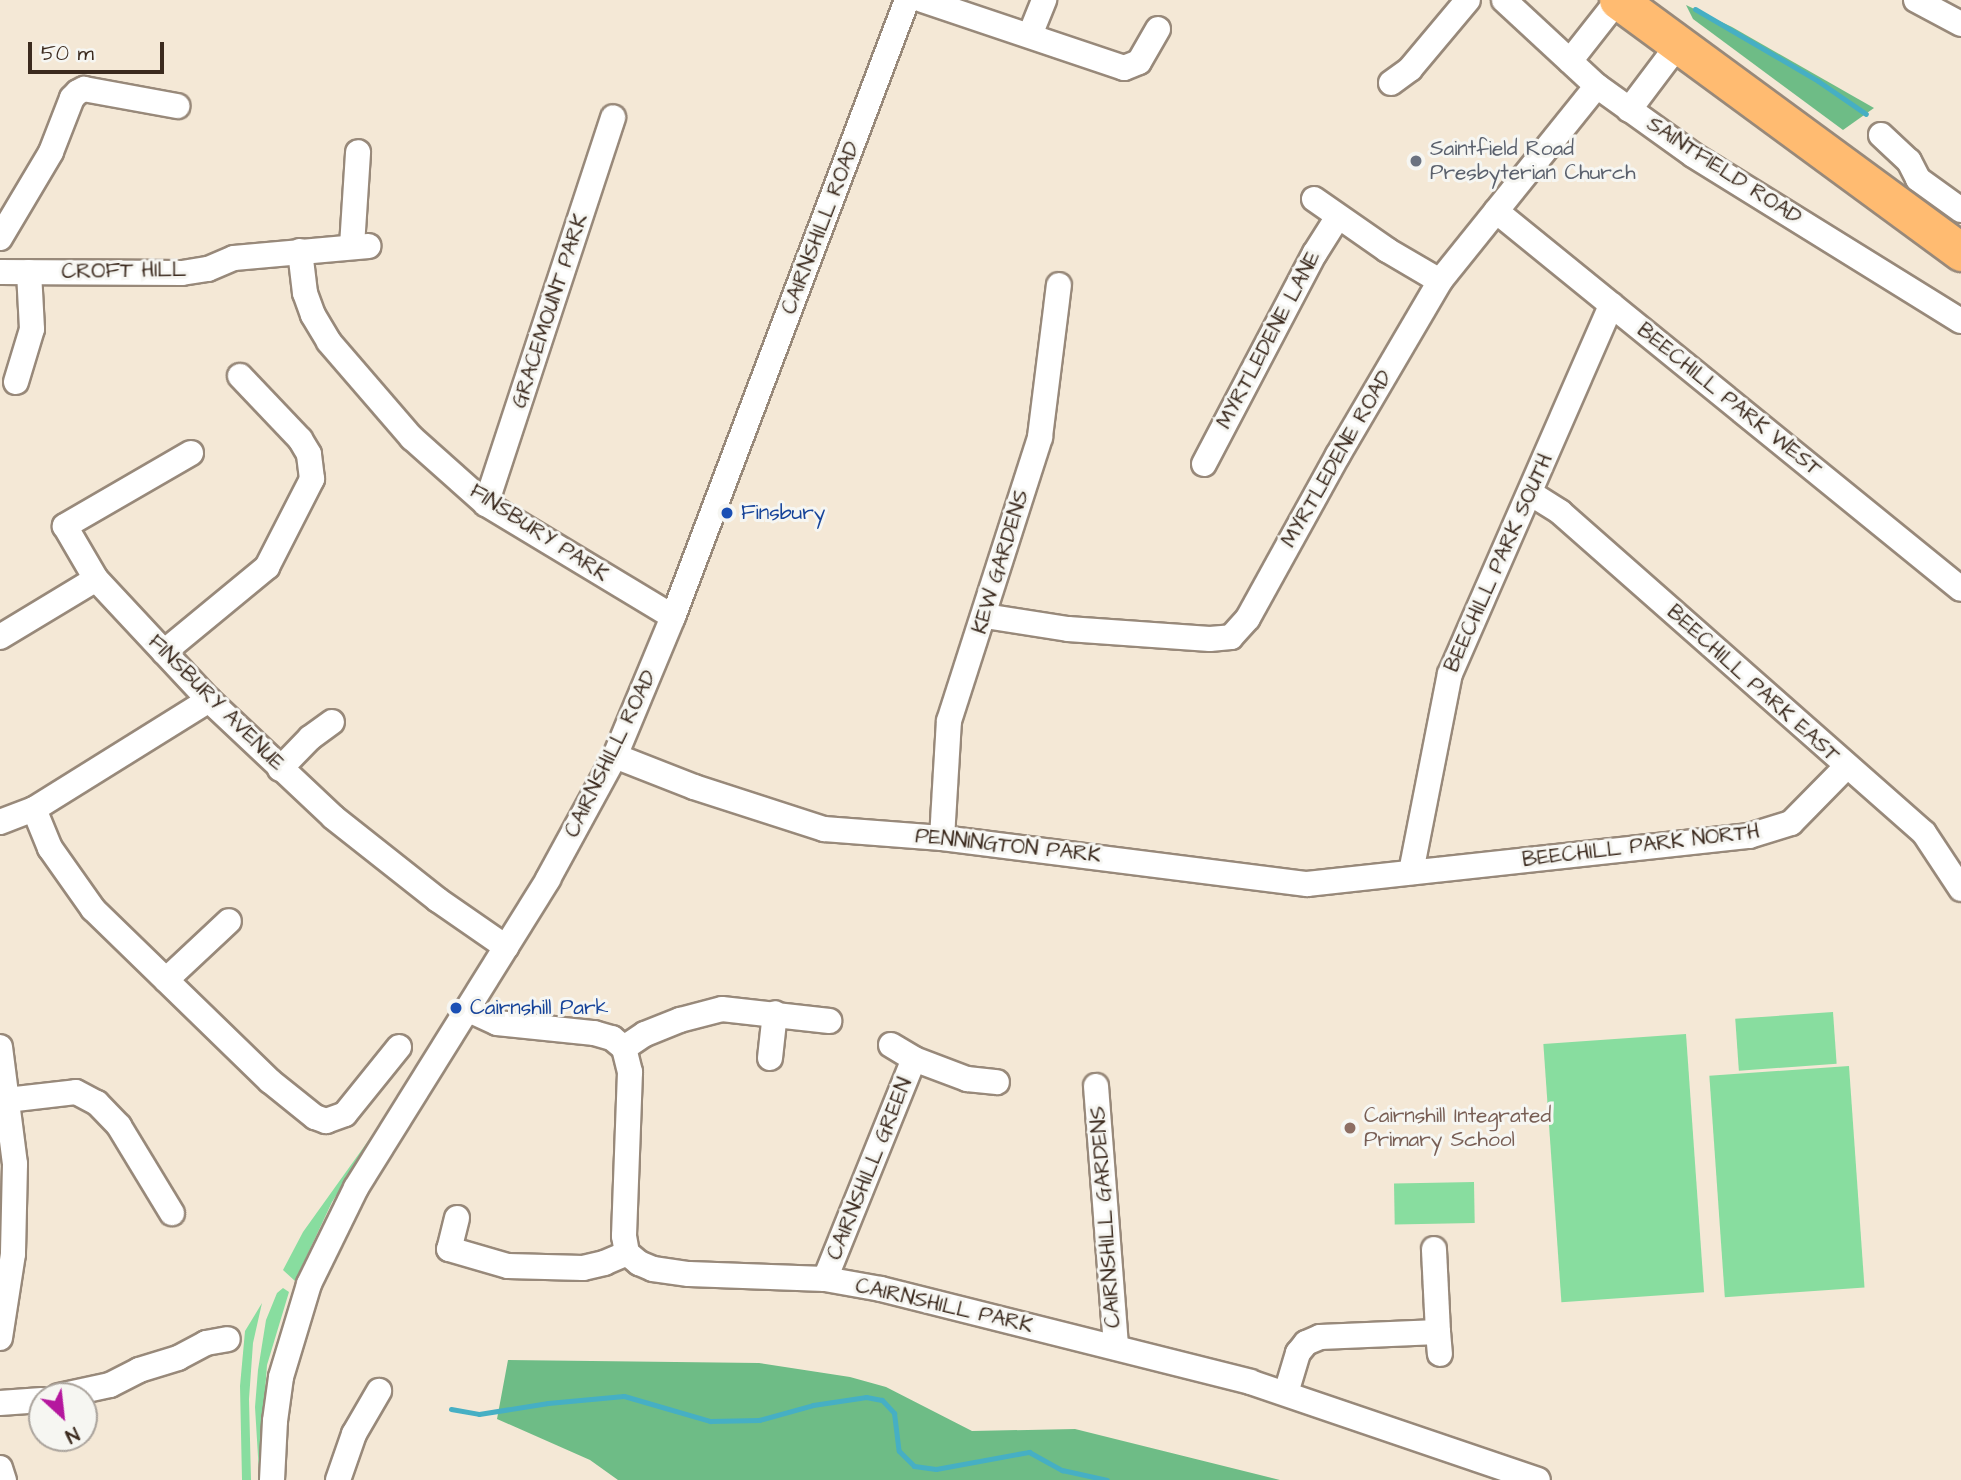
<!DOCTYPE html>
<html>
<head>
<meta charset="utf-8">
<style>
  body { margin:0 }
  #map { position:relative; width:1961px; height:1480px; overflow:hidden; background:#f4e8d6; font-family:"Architects Daughter",sans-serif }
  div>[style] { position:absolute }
  .green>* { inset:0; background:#88dd9f; transform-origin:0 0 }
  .forest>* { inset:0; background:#6ebc86 }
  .stream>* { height:5px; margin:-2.5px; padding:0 2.5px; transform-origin:2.5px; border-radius:2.5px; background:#46afc4 }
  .roads { filter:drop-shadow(2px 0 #98897a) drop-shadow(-2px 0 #98897a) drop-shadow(0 2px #98897a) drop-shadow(0 -2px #98897a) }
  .minor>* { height:24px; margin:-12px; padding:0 12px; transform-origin:12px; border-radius:12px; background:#fff }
  .highway>* { height:37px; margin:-18.5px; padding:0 18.5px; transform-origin:18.5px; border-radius:18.5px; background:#ffbb71 }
  .dots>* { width:19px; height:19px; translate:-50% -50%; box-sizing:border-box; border:4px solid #f6f6f2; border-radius:50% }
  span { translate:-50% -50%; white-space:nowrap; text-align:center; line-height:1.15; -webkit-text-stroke:6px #f6f6f2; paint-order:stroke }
  .worship-label { font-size:21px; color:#5b616d }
  .left { translate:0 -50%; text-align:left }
  .street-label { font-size:21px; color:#3b2a1e }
  .transit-label { font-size:21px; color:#164399 }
  .education-label { font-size:21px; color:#785e54 }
  .north { position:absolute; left:28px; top:1382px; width:70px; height:70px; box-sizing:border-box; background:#f6f6f2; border:2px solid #aba49d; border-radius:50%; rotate:153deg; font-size:19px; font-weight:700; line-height:28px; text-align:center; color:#3b2a1e }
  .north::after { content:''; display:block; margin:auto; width:24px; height:32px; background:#b5179e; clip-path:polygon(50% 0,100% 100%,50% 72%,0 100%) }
  .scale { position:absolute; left:28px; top:42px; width:136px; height:32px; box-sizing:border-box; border:4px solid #3b2a1e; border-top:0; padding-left:9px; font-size:21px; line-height:24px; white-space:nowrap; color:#3b2a1e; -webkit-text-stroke:5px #f6f6f2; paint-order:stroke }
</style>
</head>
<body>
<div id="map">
  <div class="green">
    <div style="left:1833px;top:1012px;width:52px;height:98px;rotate:86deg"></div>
    <div style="left:1686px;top:1034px;width:259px;height:143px;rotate:86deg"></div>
    <div style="left:1849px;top:1066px;width:222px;height:140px;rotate:86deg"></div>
    <div style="clip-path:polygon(401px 1095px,332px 1202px,295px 1281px,283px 1270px,303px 1232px)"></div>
    <div style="left:1474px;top:1182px;width:41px;height:80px;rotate:89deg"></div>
    <div style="clip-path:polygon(283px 1288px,289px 1292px,267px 1365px,259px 1473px,255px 1407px,258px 1370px,266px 1320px,277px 1293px)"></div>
    <div style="clip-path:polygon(262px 1303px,253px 1343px,249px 1399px,251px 1480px,242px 1480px,240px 1386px,245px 1331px)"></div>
  </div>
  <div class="forest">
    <div style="clip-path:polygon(1686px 5px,1732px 27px,1874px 108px,1843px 130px,1693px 19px)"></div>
    <div style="clip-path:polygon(508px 1360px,759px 1363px,850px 1377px,886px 1387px,972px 1431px,1075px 1429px,1280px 1480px,618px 1480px,590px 1460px,497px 1419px)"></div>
  </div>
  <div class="stream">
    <div style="left:1695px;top:9px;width:143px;rotate:30.3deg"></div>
    <div style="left:1818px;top:81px;width:58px;rotate:34.5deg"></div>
    <div style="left:451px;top:1409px;width:28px;rotate:10deg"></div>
    <div style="left:479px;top:1414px;width:70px;rotate:-9.1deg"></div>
    <div style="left:548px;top:1403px;width:76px;rotate:-5.3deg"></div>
    <div style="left:624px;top:1396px;width:90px;rotate:16.2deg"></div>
    <div style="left:710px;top:1421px;width:49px;rotate:-1.2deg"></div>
    <div style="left:759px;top:1420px;width:56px;rotate:-15.5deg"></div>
    <div style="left:813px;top:1405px;width:54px;rotate:-8.6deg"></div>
    <div style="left:866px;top:1397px;width:16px;rotate:11deg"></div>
    <div style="left:882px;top:1400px;width:18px;rotate:47deg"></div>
    <div style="left:894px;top:1413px;width:38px;rotate:83deg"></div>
    <div style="left:899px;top:1451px;width:21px;rotate:45deg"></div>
    <div style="left:914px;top:1466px;width:22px;rotate:8deg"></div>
    <div style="left:936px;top:1469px;width:95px;rotate:-10.4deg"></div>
    <div style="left:1029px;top:1452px;width:38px;rotate:29deg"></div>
    <div style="left:1062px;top:1470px;width:46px;rotate:12.5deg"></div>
  </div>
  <div class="roads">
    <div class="minor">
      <div style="left:922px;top:0;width:213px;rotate:18.6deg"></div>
      <div style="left:1124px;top:68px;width:16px;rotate:-22deg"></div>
      <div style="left:1139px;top:62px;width:38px;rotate:-60deg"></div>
      <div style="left:1504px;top:0;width:127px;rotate:42.8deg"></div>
      <div style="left:1597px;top:86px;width:118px;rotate:35.7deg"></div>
      <div style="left:1693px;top:155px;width:315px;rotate:31.8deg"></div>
      <div style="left:1916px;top:0;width:51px;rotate:28.1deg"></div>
      <div style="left:1030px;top:35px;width:38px;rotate:-68deg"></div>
      <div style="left:1570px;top:61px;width:78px;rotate:-51.8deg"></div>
      <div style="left:1391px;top:83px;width:24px;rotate:-36deg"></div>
      <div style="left:1410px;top:69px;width:90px;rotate:-50deg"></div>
      <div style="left:1629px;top:110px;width:81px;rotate:-53deg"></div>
      <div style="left:1881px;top:135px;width:38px;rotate:43deg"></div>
      <div style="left:1909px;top:161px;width:20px;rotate:63deg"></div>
      <div style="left:1918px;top:179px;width:53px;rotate:35.8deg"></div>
      <div style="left:1314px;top:199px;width:89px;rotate:34.9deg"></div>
      <div style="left:1387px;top:250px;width:61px;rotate:30.3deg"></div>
      <div style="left:1496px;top:211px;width:599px;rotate:39.11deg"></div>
      <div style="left:0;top:238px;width:100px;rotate:-59.3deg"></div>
      <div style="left:51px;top:152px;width:58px;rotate:-68.7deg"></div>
      <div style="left:72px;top:98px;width:8px;rotate:-45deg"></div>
      <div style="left:78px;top:92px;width:7px;rotate:-27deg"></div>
      <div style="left:84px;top:89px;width:95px;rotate:10.4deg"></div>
      <div style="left:352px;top:246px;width:94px;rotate:-86.3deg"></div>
      <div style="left:300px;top:251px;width:42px;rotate:83.2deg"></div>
      <div style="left:305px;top:293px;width:23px;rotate:70deg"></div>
      <div style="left:313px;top:315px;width:31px;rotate:59deg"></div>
      <div style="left:329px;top:342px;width:127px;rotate:49.2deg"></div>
      <div style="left:412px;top:438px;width:99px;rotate:41.7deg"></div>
      <div style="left:486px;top:504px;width:218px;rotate:31.1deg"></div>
      <div style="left:0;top:272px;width:182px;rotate:0.3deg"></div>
      <div style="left:182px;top:273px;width:26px;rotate:-9deg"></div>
      <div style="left:208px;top:269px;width:28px;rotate:-23deg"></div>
      <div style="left:234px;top:258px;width:135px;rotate:-5.1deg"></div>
      <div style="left:16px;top:382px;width:55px;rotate:-73.2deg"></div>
      <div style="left:32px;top:329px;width:57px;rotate:-93deg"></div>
      <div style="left:191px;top:453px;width:146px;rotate:149.9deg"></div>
      <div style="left:65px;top:526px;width:61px;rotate:59.7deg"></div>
      <div style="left:96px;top:579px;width:166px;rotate:47deg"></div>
      <div style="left:209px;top:700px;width:170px;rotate:43.3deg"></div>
      <div style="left:333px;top:817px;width:134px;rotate:38.3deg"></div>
      <div style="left:438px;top:900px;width:83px;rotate:34.7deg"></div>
      <div style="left:1204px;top:464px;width:238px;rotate:-62.3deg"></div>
      <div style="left:1315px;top:253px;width:41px;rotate:-57.8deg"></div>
      <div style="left:1530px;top:493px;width:36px;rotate:32deg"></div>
      <div style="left:1560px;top:512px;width:485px;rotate:41.4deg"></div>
      <div style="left:1924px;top:833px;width:67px;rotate:56.5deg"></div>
      <div style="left:486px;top:504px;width:407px;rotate:-71.8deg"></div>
      <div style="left:985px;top:616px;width:84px;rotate:8.9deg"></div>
      <div style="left:1068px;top:629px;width:142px;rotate:4deg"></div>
      <div style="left:1210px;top:639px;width:21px;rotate:-5deg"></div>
      <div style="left:1231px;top:637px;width:25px;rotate:-48deg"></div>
      <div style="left:1248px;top:618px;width:186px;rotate:-61.1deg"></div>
      <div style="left:1338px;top:455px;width:202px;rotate:-59.6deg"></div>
      <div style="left:1440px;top:281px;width:250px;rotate:-51.2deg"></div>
      <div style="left:0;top:637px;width:112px;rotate:-31.1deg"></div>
      <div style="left:164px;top:652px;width:134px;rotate:-39.5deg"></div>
      <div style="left:267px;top:567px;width:99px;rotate:-62.9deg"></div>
      <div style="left:312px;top:479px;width:25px;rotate:-97deg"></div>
      <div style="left:309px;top:454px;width:17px;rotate:-121deg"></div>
      <div style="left:300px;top:439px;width:87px;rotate:-133.6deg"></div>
      <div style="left:615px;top:756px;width:85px;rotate:21.4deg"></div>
      <div style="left:694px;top:787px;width:137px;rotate:17.9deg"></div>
      <div style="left:824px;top:829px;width:118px;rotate:4.4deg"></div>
      <div style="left:942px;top:838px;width:368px;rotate:7.2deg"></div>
      <div style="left:1307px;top:884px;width:445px;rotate:-6.2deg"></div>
      <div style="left:1749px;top:836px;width:44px;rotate:-17.2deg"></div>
      <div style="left:1791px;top:823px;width:78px;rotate:-45.5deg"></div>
      <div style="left:280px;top:769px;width:43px;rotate:-45.9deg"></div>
      <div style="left:310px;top:738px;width:27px;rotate:-36deg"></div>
      <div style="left:34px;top:809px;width:42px;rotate:67.7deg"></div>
      <div style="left:50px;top:848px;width:75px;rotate:54.8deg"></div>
      <div style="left:93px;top:909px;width:247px;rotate:44.2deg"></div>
      <div style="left:270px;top:1081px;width:58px;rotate:38.7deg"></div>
      <div style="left:315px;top:1117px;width:12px;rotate:20deg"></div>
      <div style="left:326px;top:1121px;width:20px;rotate:-20deg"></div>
      <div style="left:345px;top:1114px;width:86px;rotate:-51.1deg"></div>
      <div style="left:0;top:822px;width:36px;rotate:-21deg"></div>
      <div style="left:34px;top:809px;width:206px;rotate:-31.9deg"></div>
      <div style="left:942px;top:838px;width:117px;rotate:-86.6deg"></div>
      <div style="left:949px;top:721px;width:298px;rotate:-72.2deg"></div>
      <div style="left:1040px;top:437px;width:153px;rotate:-82.9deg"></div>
      <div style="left:1411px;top:872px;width:202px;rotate:-78.9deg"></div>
      <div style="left:1450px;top:674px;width:403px;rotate:-66.4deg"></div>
      <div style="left:166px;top:980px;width:86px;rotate:-43.1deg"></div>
      <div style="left:467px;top:1009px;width:33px;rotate:25deg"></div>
      <div style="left:497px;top:1023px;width:98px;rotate:5.9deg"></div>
      <div style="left:594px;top:1033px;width:19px;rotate:16deg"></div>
      <div style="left:612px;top:1038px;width:16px;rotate:40deg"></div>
      <div style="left:624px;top:1048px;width:25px;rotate:76deg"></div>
      <div style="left:630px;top:1072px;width:164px;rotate:92.1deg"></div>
      <div style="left:624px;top:1236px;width:17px;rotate:80deg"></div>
      <div style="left:627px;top:1253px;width:16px;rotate:40deg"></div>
      <div style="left:639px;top:1263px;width:15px;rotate:23deg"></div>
      <div style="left:653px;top:1269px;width:36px;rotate:8deg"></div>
      <div style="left:689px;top:1274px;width:136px;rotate:2.1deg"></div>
      <div style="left:825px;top:1279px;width:57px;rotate:10.1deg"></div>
      <div style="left:881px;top:1289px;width:381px;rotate:14.1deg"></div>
      <div style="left:1250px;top:1382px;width:304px;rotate:18.8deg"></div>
      <div style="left:891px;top:1045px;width:27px;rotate:31deg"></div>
      <div style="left:0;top:1047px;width:118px;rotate:82.7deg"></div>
      <div style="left:15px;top:1164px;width:90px;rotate:91.3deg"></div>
      <div style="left:13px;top:1254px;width:85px;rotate:98.8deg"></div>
      <div style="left:624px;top:1048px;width:25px;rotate:-34deg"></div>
      <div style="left:645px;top:1034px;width:38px;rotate:-22deg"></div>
      <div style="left:680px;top:1020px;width:43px;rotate:-14.7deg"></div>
      <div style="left:722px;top:1009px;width:108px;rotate:6.4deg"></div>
      <div style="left:770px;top:1058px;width:45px;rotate:-83.7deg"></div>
      <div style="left:1096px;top:1086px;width:262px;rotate:85.6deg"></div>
      <div style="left:7px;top:1100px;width:69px;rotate:-6.6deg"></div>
      <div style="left:76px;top:1092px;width:24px;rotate:28deg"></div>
      <div style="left:97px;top:1103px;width:32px;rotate:46deg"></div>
      <div style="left:119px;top:1126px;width:102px;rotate:58.7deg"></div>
      <div style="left:457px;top:1218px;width:32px;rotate:104deg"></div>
      <div style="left:449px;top:1249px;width:61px;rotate:16.1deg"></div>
      <div style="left:508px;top:1266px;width:75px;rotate:1.5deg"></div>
      <div style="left:583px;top:1268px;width:22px;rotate:-13deg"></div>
      <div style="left:604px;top:1263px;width:25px;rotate:-23deg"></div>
      <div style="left:825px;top:1279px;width:237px;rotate:-68deg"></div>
      <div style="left:914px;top:1059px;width:57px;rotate:20.7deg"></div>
      <div style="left:967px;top:1079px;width:30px;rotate:6deg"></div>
      <div style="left:1438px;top:1332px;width:22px;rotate:85deg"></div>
      <div style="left:1286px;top:1393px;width:42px;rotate:-73.3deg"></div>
      <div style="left:1298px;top:1353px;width:13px;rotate:-51deg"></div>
      <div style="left:1306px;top:1343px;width:15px;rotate:-23deg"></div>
      <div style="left:1320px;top:1337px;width:118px;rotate:-2.4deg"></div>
      <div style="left:1438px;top:1332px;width:83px;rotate:-92.8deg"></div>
      <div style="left:59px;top:1396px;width:52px;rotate:-12.2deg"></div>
      <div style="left:110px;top:1385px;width:33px;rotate:-27deg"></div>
      <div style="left:139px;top:1370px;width:41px;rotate:-17.1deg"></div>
      <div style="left:178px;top:1358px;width:32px;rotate:-28deg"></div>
      <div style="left:206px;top:1343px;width:22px;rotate:-10deg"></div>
      <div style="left:0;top:1403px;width:42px;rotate:-4.1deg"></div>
      <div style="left:0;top:1468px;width:13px;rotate:72deg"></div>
      <div style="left:272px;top:1480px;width:59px;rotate:-87.1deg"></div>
      <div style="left:275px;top:1421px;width:44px;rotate:-82.2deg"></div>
      <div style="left:281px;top:1377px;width:97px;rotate:-73.2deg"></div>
      <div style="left:309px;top:1284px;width:107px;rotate:-63.9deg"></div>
      <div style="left:356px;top:1188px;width:364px;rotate:-58.1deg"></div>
      <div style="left:548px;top:879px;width:140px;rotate:-61.4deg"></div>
      <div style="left:615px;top:756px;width:151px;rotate:-67.4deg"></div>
      <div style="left:673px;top:617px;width:660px;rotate:-69.23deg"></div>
      <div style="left:338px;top:1480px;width:49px;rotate:-70.8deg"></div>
      <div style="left:354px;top:1434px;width:50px;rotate:-59.8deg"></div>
    </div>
    <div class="highway">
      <div style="left:1618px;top:0;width:426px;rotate:36.3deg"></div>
    </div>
  </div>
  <div class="dots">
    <div style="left:1416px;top:161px;background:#6b7280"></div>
    <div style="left:727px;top:513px;background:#1a4fb4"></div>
    <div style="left:456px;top:1008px;background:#1a4fb4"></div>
    <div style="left:1350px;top:1128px;background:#8d6e63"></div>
  </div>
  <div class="worship-label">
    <span class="left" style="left:1430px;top:161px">Saintfield Road<br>Presbyterian Church</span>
  </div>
  <div class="street-label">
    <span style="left:1724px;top:171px;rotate:33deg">SAINTFIELD ROAD</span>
    <span style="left:821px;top:228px;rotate:-69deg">CAIRNSHILL ROAD</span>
    <span style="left:124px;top:271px;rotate:-1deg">CROFT HILL</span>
    <span style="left:550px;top:311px;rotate:-72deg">GRACEMOUNT PARK</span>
    <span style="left:1269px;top:340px;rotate:-62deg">MYRTLEDENE LANE</span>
    <span style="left:1729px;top:400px;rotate:39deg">BEECHILL PARK WEST</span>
    <span style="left:1337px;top:459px;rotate:-60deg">MYRTLEDENE ROAD</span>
    <span style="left:539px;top:533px;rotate:33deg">FINSBURY PARK</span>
    <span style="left:1001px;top:562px;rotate:-73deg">KEW GARDENS</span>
    <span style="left:1499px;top:563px;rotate:-66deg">BEECHILL PARK SOUTH</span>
    <span style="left:1753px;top:684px;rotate:42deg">BEECHILL PARK EAST</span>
    <span style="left:216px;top:703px;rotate:45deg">FINSBURY AVENUE</span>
    <span style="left:611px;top:754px;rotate:-64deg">CAIRNSHILL ROAD</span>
    <span style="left:1008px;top:846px;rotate:6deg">PENNINGTON PARK</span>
    <span style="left:1641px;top:846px;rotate:-7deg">BEECHILL PARK NORTH</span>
    <span style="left:870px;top:1169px;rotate:-68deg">CAIRNSHILL GREEN</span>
    <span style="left:1106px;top:1217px;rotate:-94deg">CAIRNSHILL GARDENS</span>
    <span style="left:944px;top:1306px;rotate:13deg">CAIRNSHILL PARK</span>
  </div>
  <div class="transit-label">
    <span class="left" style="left:741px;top:513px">Finsbury</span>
    <span class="left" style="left:470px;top:1008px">Cairnshill Park</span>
  </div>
  <div class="education-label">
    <span class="left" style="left:1364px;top:1128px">Cairnshill Integrated<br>Primary School</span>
  </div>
  <div class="north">N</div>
  <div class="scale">50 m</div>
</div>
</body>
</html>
